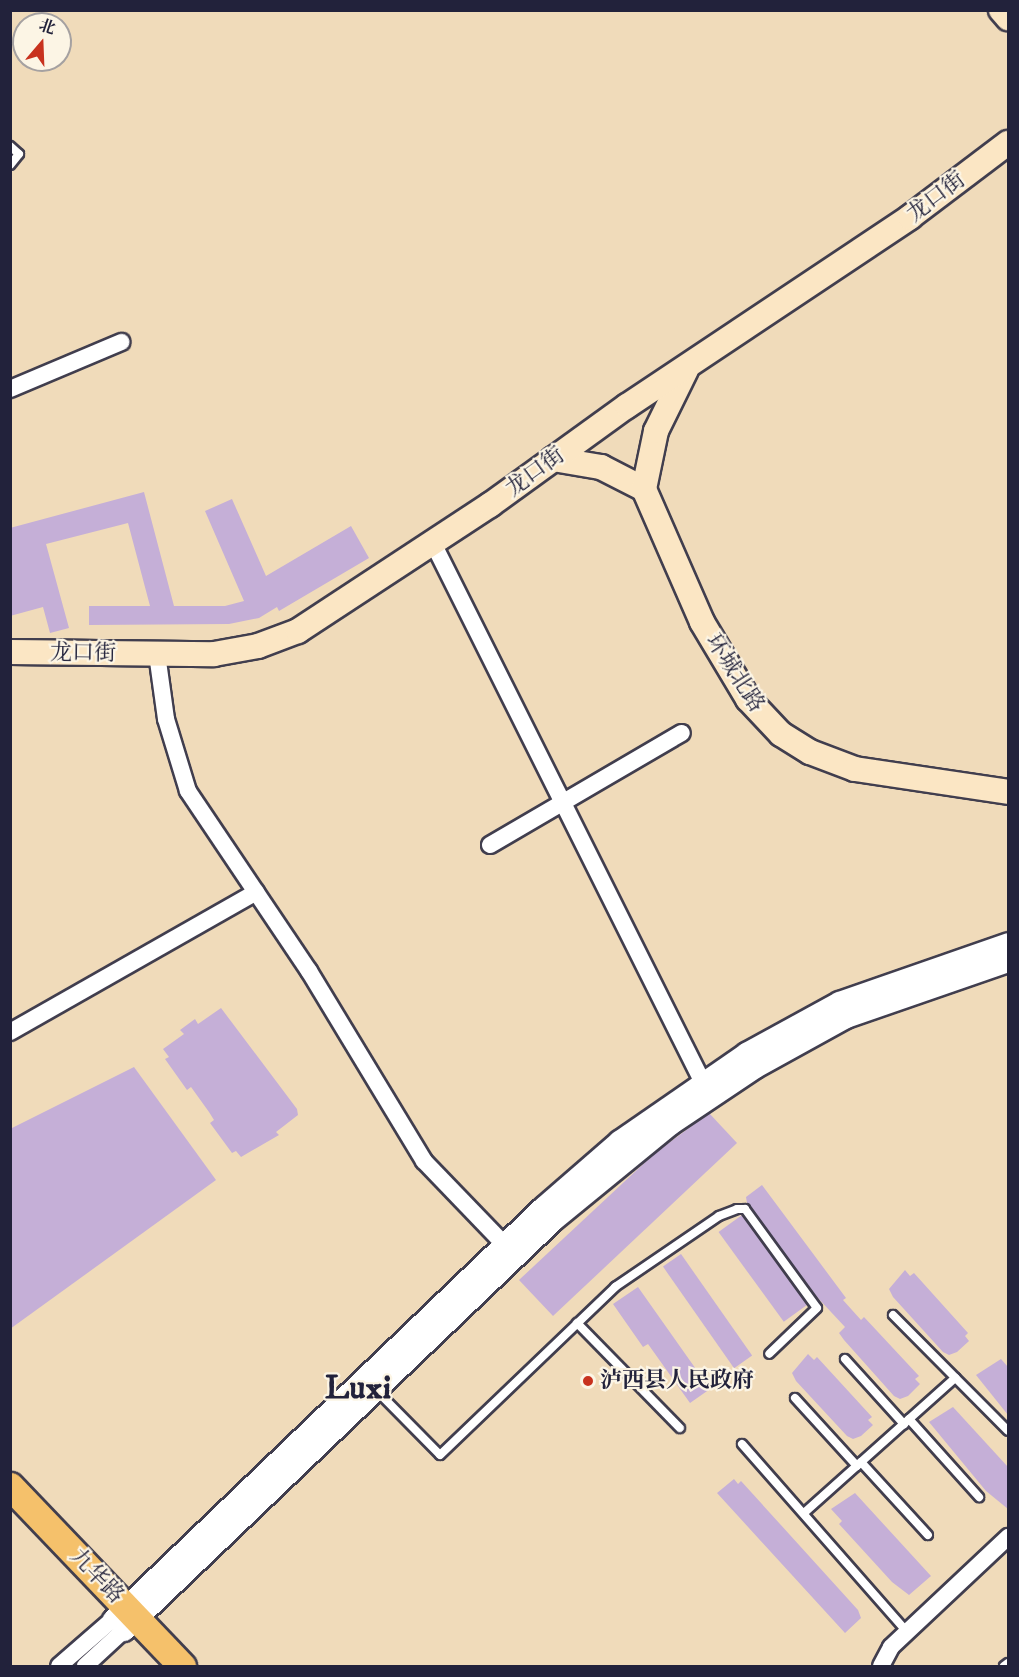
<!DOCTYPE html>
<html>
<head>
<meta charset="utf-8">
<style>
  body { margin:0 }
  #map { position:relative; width:1019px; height:1677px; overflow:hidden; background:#f0dbba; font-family:"IM FELL DW Pica","Noto Serif SC",serif }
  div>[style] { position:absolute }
  .building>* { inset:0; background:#c5afd7; transform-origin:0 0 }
  .roads { filter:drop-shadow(2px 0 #413e4e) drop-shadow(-2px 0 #413e4e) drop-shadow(0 2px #413e4e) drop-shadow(0 -2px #413e4e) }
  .service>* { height:8px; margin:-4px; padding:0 4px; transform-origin:4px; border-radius:4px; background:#fff }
  .minor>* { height:16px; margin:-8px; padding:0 8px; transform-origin:8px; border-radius:8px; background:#fff }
  .tertiary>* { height:21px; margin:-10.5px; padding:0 10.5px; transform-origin:10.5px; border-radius:10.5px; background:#fff }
  .secondary>* { height:24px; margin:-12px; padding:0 12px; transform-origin:12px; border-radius:12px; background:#fbe6c4 }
  .trunk>* { height:27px; margin:-13.5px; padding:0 13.5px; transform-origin:13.5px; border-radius:13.5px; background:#f5c16b }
  .dots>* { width:16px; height:16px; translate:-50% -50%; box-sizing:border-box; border:3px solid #fcf5e5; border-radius:50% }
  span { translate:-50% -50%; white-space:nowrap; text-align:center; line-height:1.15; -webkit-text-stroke:4.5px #fcf5e5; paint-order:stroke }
  .street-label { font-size:22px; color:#22223b }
  .poi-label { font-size:22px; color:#22223b; font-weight:700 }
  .left { translate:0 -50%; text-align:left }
  .town-label { font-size:34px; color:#22223b; font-weight:700 }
  .frame { position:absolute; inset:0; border:12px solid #22223b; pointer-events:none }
  .north { position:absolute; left:12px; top:12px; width:60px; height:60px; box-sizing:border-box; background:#fcf5e5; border:2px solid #a5a1a1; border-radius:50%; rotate:19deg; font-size:16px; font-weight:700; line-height:24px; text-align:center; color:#22223b }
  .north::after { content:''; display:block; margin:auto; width:21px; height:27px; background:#c8321e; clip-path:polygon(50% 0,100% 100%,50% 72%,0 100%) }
</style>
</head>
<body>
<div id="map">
  <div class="building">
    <div style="clip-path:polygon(144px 492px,174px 606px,225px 606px,244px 601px,205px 511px,232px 499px,266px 576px,351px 526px,369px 558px,279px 611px,277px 607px,259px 618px,229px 624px,89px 625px,89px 606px,150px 606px,128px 523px,46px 544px,69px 628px,50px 633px,43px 607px,10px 616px,10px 528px)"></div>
    <div style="clip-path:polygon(221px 1008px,297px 1109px,298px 1115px,276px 1132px,279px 1135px,241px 1157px,236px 1151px,232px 1153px,210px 1123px,214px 1120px,209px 1112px,191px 1087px,187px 1090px,165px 1059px,169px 1057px,163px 1049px,184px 1034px,180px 1030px,195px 1019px,198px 1024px)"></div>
    <div style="clip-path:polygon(134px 1067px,216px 1180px,10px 1329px,10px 1129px)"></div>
    <div style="clip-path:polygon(709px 1113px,737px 1143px,553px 1316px,519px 1280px,654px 1154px)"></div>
    <div style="clip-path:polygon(762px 1185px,846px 1298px,843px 1300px,861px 1320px,864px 1317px,919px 1376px,915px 1379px,920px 1384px,908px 1396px,900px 1399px,894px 1396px,844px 1340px,839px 1333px,845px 1327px,817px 1297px,747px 1203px,746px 1197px)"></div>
    <div style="left:742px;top:1215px;width:111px;height:29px;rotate:54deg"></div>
    <div style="left:681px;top:1254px;width:124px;height:22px;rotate:55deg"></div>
    <div style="clip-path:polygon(905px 1270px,910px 1276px,914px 1273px,968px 1333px,965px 1336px,969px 1341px,957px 1352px,949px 1355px,943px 1352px,893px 1297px,889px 1289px)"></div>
    <div style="clip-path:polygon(638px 1287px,710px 1389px,690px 1403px,648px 1344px,643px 1347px,613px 1304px)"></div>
    <div style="clip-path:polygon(808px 1354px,814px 1360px,817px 1357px,872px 1417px,868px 1420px,873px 1425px,861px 1436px,853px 1439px,847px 1436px,796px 1381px,792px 1373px)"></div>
    <div style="clip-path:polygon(1001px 1359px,1008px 1367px,1008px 1415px,976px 1375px)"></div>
    <div style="clip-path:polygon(953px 1407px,1008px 1467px,1008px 1509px,986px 1491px,929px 1422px)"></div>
    <div style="clip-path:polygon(734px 1479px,738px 1484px,741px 1481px,858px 1610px,861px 1618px,845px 1633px,717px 1493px)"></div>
    <div style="clip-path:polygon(855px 1493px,931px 1576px,909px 1595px,892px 1582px,839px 1524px,842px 1521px,831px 1509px)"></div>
  </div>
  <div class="roads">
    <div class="service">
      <div style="left:10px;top:146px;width:12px;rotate:42deg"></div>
      <div style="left:19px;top:154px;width:14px;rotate:129deg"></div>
      <div style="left:893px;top:1315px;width:163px;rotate:45.2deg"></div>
      <div style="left:577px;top:1323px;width:147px;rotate:45.6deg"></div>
      <div style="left:845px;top:1359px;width:88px;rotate:47.8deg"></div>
      <div style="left:376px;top:1390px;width:91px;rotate:45.4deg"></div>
      <div style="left:440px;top:1455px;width:243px;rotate:-43.8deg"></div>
      <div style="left:615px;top:1287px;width:126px;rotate:-34.3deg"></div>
      <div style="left:719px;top:1216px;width:19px;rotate:-21deg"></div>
      <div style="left:737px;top:1209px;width:8px"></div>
      <div style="left:745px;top:1209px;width:122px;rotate:54deg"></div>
      <div style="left:817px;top:1308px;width:66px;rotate:136.2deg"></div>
      <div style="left:795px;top:1398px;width:92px;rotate:47.6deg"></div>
      <div style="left:909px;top:1419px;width:105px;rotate:48.1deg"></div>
      <div style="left:742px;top:1444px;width:250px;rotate:48.7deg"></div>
      <div style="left:861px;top:1462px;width:99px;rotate:47.5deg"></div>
      <div style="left:804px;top:1513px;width:203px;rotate:-41.8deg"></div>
      <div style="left:1004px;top:1666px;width:5px;rotate:-37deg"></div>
    </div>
    <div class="minor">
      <div style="left:10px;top:389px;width:121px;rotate:-22.9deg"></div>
      <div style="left:433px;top:543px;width:602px;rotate:63.43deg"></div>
      <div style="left:157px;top:654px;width:66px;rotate:82.1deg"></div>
      <div style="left:166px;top:719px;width:75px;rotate:73deg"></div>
      <div style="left:188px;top:791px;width:217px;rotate:56.1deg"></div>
      <div style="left:309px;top:971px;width:222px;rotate:58.8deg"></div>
      <div style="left:424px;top:1161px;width:115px;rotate:46.1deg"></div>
      <div style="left:490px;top:845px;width:222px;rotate:-30.3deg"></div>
      <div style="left:10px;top:1032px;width:283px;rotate:-29.6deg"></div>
      <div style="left:59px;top:1666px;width:72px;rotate:-41deg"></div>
      <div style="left:85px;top:1666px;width:53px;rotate:-42.7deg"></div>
      <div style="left:881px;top:1666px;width:21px;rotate:-62deg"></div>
      <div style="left:891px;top:1647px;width:161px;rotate:-43.2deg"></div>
    </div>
    <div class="tertiary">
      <div style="left:113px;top:1619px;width:596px;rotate:-43.78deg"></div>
      <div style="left:543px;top:1207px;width:101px;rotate:-41deg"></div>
      <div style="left:619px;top:1141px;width:155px;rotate:-34.7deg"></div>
      <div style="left:746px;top:1053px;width:106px;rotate:-28.7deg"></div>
      <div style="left:839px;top:1002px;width:179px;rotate:-19.2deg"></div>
      <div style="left:124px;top:1630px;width:595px;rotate:-43.71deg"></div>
      <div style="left:554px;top:1219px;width:150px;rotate:-39.3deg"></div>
      <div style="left:670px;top:1124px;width:102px;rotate:-33.8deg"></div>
      <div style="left:755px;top:1067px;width:104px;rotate:-28.8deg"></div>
      <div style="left:846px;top:1017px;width:171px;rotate:-19.1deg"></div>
    </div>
    <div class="secondary">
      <div style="left:1001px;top:10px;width:11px;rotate:49deg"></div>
      <div style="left:553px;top:459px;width:49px;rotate:9.5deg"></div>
      <div style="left:601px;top:467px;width:48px;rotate:27.1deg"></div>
      <div style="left:644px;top:489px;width:145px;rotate:66.4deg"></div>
      <div style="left:702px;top:622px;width:90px;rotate:59.1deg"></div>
      <div style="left:748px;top:699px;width:48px;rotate:46.7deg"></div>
      <div style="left:781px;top:734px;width:34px;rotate:32deg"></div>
      <div style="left:810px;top:752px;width:48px;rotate:20.7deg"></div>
      <div style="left:855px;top:769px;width:155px;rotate:8.5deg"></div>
      <div style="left:644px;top:489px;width:59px;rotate:-78.3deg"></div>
      <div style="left:656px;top:431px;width:68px;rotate:-63.8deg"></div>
      <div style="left:10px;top:652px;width:204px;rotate:0.6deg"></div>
      <div style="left:214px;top:654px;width:45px;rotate:-10.3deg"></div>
      <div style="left:258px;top:646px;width:43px;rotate:-20.6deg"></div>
      <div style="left:298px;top:631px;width:230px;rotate:-33.3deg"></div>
      <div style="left:490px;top:505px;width:169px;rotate:-35.9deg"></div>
      <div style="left:627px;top:406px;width:340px;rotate:-33.7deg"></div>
      <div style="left:910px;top:217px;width:123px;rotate:-37.1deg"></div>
    </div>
    <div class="trunk">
      <div style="left:10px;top:1486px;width:249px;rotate:46.3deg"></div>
    </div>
  </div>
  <div class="dots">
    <div style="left:588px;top:1381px;background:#c8321e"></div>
  </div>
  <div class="street-label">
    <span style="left:936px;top:197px;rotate:-37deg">龙口街</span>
    <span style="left:535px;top:472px;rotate:-36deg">龙口街</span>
    <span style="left:83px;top:653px;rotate:1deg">龙口街</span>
    <span style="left:735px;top:673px;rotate:57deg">环城北路</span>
    <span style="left:97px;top:1576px;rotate:46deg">九华路</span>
  </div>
  <div class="poi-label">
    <span class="left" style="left:600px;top:1381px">泸西县人民政府</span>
  </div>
  <div class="town-label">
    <span style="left:358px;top:1389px">Luxi</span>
  </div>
  <div class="frame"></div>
  <div class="north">北</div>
</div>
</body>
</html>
